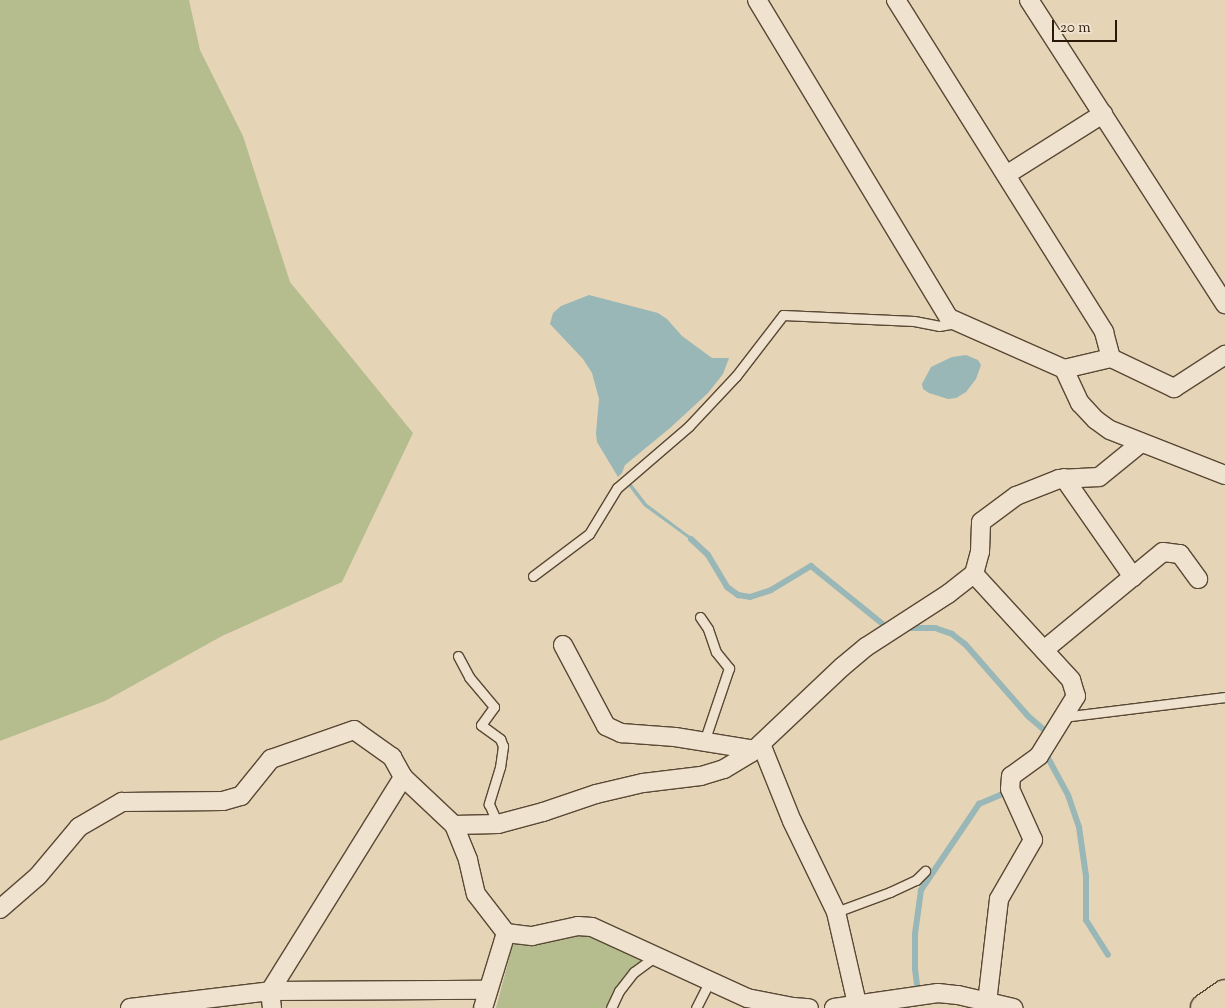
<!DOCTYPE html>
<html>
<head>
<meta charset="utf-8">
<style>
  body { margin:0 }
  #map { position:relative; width:1225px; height:1008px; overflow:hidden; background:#e6d4b7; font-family:"Sorts Mill Goudy",serif }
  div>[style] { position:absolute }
  .green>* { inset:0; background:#b5bd8e }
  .water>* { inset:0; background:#98b7b6 }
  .stream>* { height:6px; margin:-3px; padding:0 3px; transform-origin:3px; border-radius:3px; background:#98b7b6 }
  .roads { filter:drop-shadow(1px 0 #594834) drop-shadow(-1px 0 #594834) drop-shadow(0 1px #594834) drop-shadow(0 -1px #594834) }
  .lane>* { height:9px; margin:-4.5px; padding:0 4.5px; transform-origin:4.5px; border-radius:4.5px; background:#efe3d0 }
  .street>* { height:18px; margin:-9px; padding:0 9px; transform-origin:9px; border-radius:9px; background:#efe3d0 }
  .highway>* { height:28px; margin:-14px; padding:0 14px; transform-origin:14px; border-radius:14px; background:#e6d4b7 }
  span { translate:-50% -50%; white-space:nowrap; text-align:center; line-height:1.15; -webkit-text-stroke:5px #efe3d0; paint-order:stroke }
  .scale { position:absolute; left:1052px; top:20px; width:65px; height:22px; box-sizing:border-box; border:2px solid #2a1909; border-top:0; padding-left:6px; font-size:15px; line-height:18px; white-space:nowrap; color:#2a1909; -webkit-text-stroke:4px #efe3d0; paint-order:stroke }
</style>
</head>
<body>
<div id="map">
  <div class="green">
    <div style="clip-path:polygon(0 0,189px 0,200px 50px,243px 136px,290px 282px,413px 433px,342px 582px,222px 636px,105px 701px,0 741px)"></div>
    <div style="clip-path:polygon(579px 933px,593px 933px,647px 960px,607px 1008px,496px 1008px,513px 944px,519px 941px)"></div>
  </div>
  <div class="water">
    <div style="clip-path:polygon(589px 295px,658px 313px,667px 319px,682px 336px,712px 358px,729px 358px,723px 374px,708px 393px,670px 428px,625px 465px,622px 473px,618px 477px,597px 442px,596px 433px,599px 399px,592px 373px,583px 359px,550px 324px,553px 313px,561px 306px)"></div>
    <div style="clip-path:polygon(966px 355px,978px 360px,981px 365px,976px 379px,966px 392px,956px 398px,948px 399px,929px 393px,923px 389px,922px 384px,931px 367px,952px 357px)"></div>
    <div style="clip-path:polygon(630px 482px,647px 504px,698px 542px,696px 544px,644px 506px,627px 484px)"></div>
  </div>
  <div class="stream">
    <div style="left:691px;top:539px;width:23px;rotate:43deg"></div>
    <div style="left:708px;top:555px;width:37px;rotate:59deg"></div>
    <div style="left:727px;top:587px;width:14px;rotate:36deg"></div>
    <div style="left:738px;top:595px;width:12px;rotate:9deg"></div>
    <div style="left:750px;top:597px;width:22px;rotate:-18deg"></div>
    <div style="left:771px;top:590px;width:47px;rotate:-31deg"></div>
    <div style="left:811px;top:566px;width:95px;rotate:39deg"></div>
    <div style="left:909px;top:628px;width:26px"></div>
    <div style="left:935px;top:628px;width:18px;rotate:19deg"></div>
    <div style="left:952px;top:634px;width:16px;rotate:38deg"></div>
    <div style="left:965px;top:644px;width:96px;rotate:48.8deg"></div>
    <div style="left:1028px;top:716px;width:23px;rotate:41deg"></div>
    <div style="left:1048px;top:758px;width:42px;rotate:61.6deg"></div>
    <div style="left:1068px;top:795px;width:34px;rotate:71deg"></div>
    <div style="left:1079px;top:827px;width:49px;rotate:81.9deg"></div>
    <div style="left:1086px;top:876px;width:44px;rotate:90deg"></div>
    <div style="left:1086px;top:920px;width:41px;rotate:57.8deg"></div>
    <div style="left:917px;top:985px;width:16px;rotate:-97deg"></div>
    <div style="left:915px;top:969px;width:35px;rotate:-90deg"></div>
    <div style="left:915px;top:934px;width:44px;rotate:-82.2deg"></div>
    <div style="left:921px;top:890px;width:104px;rotate:-56deg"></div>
    <div style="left:979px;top:804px;width:28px;rotate:-23deg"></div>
  </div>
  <div class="roads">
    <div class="lane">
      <div style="left:533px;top:576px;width:70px;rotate:-36.9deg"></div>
      <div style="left:589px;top:534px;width:54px;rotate:-58.7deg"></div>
      <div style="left:617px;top:488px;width:95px;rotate:-40.7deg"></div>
      <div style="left:689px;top:426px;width:69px;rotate:-46.8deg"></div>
      <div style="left:736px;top:376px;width:77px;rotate:-52.4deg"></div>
      <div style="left:783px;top:315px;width:131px;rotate:2.6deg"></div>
      <div style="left:914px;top:321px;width:25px;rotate:11deg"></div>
      <div style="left:939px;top:326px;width:17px;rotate:-10deg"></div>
      <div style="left:700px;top:617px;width:14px;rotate:56deg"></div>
      <div style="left:708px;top:629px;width:24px;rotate:71deg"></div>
      <div style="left:716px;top:652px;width:21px;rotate:51deg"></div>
      <div style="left:729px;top:668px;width:78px;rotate:108.7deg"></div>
      <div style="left:458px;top:656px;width:24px;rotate:62deg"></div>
      <div style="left:469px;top:677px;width:39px;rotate:50deg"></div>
      <div style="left:494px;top:707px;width:22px;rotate:126deg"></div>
      <div style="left:481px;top:725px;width:24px;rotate:36deg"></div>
      <div style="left:500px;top:739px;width:8px;rotate:67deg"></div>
      <div style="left:503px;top:746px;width:21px;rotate:98deg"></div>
      <div style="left:500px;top:767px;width:39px;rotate:107deg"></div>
      <div style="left:489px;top:804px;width:22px;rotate:66deg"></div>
      <div style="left:1063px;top:717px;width:163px;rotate:-7deg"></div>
      <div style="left:836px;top:912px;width:58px;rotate:-20.3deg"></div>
      <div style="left:890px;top:892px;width:29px;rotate:-25deg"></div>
      <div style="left:916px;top:880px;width:13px;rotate:-45deg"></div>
      <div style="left:611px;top:1008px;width:19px;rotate:-65deg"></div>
      <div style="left:619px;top:991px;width:24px;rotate:-52deg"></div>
      <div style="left:634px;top:972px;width:26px;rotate:-36deg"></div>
      <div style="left:696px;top:1008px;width:29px;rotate:-63deg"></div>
    </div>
    <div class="street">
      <div style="left:757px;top:0;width:371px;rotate:58.9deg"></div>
      <div style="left:949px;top:318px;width:126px;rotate:23.9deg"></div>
      <div style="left:1064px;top:369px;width:48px;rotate:-13.2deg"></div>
      <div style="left:1111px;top:358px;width:70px;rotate:25.5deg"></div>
      <div style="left:1174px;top:388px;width:61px;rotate:-32.9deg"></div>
      <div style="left:896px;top:0;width:392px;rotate:57.9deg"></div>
      <div style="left:1104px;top:332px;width:27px;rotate:75deg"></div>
      <div style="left:1029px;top:0;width:362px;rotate:57.2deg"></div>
      <div style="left:1006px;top:175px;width:115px;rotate:-32.2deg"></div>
      <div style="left:1064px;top:369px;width:38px;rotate:65deg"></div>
      <div style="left:1080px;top:403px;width:23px;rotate:47deg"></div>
      <div style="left:1096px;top:420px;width:17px;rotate:36deg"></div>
      <div style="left:1110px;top:430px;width:123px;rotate:21.4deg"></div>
      <div style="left:1064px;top:478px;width:121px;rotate:55.1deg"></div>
      <div style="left:974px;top:574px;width:144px;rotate:47.5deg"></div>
      <div style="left:1071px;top:680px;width:17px;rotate:73deg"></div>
      <div style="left:1076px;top:696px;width:70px;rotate:121.7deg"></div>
      <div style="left:1039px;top:756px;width:34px;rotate:144deg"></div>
      <div style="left:1011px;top:776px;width:13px;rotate:94deg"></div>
      <div style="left:1010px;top:789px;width:56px;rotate:65.7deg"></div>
      <div style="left:1033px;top:840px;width:68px;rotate:120deg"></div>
      <div style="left:999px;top:899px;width:104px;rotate:96.6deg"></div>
      <div style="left:563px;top:645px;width:92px;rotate:62deg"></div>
      <div style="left:606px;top:726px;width:17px;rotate:25deg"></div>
      <div style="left:621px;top:733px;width:54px;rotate:4.2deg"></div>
      <div style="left:675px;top:737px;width:81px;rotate:9.2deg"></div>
      <div style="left:1044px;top:650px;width:154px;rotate:-39.5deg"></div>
      <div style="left:1163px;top:552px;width:17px;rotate:7deg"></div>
      <div style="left:1180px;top:554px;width:31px;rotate:54deg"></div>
      <div style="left:761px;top:744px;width:83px;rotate:68.1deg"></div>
      <div style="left:792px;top:821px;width:101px;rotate:64.2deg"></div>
      <div style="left:836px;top:912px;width:94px;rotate:77.1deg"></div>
      <div style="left:454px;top:825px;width:44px;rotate:-1.3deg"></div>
      <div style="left:498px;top:824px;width:47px;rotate:-14.9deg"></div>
      <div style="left:543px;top:812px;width:56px;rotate:-18.8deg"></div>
      <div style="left:596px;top:794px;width:48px;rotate:-13.2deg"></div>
      <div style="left:643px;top:783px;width:58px;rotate:-6.9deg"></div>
      <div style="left:701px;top:776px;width:24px;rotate:-17deg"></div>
      <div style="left:724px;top:769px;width:31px;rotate:-31deg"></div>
      <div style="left:751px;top:753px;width:125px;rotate:-43.4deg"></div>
      <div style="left:842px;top:667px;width:31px;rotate:-40deg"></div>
      <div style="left:866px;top:647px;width:98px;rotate:-32.9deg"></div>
      <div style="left:948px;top:594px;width:33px;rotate:-38deg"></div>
      <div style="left:974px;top:574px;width:23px;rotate:-75deg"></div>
      <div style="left:980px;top:552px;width:30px;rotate:-88deg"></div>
      <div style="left:981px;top:522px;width:44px;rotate:-36.6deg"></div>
      <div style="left:1016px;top:496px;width:46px;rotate:-21.6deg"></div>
      <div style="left:1059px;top:479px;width:40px;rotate:-2.9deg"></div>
      <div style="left:1099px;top:477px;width:54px;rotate:-39deg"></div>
      <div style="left:0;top:909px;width:50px;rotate:-41deg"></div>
      <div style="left:38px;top:876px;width:64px;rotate:-50.1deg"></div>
      <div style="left:79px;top:827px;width:50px;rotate:-30.2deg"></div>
      <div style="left:122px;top:802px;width:101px;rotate:-0.6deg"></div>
      <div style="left:223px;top:801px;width:19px;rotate:-16deg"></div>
      <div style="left:241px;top:796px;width:48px;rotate:-51deg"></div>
      <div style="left:271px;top:759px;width:88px;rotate:-19.3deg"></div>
      <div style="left:354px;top:730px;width:47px;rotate:35.4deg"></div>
      <div style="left:392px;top:757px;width:23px;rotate:61deg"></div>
      <div style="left:403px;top:777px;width:70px;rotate:43.3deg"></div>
      <div style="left:454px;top:825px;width:38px;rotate:68deg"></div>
      <div style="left:468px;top:860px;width:35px;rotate:77deg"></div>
      <div style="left:476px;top:894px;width:49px;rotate:52.4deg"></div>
      <div style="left:506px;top:933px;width:26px;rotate:7deg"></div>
      <div style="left:532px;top:936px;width:47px;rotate:-12.3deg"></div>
      <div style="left:578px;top:926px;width:14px;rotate:4deg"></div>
      <div style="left:592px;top:927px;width:170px;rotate:24.6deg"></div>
      <div style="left:747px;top:998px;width:47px;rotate:11.1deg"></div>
      <div style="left:793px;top:1007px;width:16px;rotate:4deg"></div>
      <div style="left:130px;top:1008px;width:141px;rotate:-6.9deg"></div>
      <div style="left:270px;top:991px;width:217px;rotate:-0.3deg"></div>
      <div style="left:272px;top:1008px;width:17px;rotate:-97deg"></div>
      <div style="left:270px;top:991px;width:252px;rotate:-58.1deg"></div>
      <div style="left:483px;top:1008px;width:78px;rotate:-73deg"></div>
      <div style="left:834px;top:1008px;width:105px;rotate:-8.2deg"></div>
      <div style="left:938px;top:993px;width:20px;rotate:6deg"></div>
      <div style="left:958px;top:995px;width:57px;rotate:13.3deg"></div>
    </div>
    <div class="highway">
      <div style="left:1205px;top:1008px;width:24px;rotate:-35deg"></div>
    </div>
  </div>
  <div class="scale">20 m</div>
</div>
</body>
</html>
